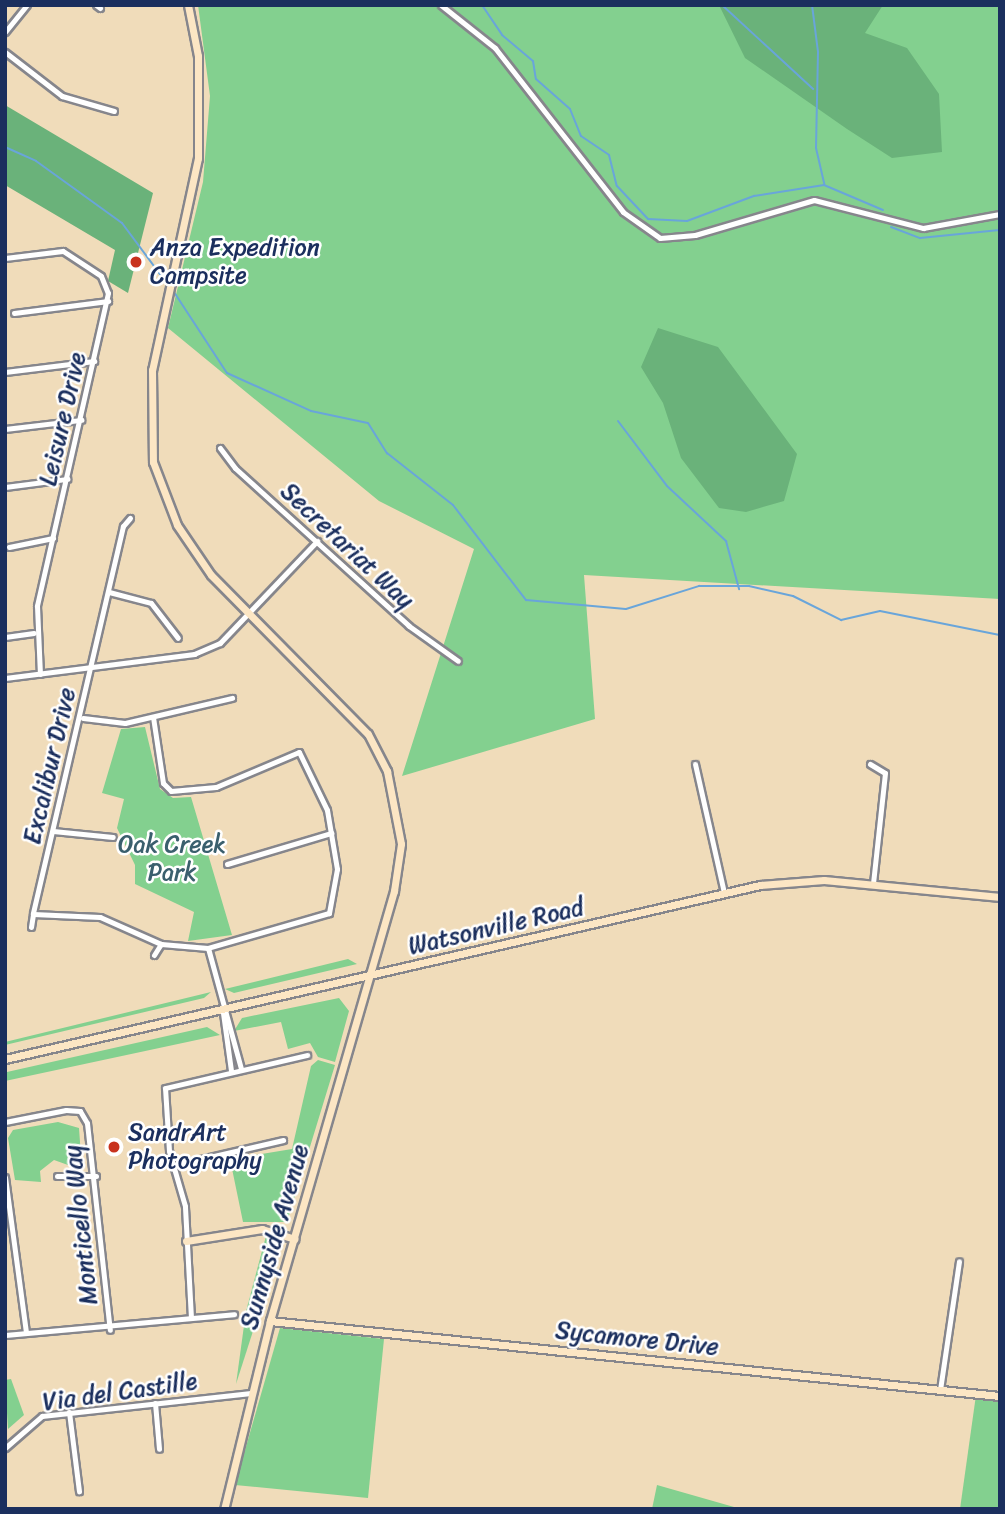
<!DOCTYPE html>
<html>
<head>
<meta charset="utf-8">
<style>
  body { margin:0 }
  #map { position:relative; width:1005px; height:1514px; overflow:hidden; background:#f0dcba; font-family:Sriracha,sans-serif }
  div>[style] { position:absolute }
  .green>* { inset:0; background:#83d08f }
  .forest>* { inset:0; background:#6ab27a }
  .stream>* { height:2px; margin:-1px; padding:0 1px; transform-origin:1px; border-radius:1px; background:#69a5da }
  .roads { filter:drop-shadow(2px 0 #86868c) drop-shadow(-2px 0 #86868c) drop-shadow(0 2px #86868c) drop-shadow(0 -2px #86868c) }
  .street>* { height:5px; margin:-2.5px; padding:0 2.5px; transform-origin:2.5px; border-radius:2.5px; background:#fff }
  .secondary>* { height:7px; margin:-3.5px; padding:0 3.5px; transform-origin:3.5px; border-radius:3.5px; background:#fce6c4 }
  .dots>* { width:19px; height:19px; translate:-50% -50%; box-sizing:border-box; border:4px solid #fff; border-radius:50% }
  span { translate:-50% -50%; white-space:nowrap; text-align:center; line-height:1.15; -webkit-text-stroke:5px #fff; paint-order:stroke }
  .poi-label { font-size:24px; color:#1b2f5e }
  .left { translate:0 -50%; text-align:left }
  .street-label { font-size:24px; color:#1b2f5e }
  .park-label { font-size:24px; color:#3a5f6d }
  .frame { position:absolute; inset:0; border:7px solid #1b2f5e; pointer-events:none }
</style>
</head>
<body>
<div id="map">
  <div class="green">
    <div style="clip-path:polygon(198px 5px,1000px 5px,1000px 599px,584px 575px,595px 719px,402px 776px,474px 549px,379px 501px,168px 328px,203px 182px,210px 96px)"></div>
    <div style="clip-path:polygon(145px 727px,160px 789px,173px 798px,191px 797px,232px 935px,188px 941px,194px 912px,135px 884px,135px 865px,117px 828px,124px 799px,102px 793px,121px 729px)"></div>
    <div style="clip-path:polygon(348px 959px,357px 964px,234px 993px,225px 989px)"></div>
    <div style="clip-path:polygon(211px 992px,204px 998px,5px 1045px,5px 1042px)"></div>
    <div style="clip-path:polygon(339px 998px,349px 1011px,335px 1062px,318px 1057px,310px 1043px,288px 1049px,281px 1022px,234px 1031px,242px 1018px)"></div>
    <div style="clip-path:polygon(207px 1027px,220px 1035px,5px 1081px,7px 1072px)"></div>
    <div style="clip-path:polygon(318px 1060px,335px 1065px,287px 1222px,243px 1222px,230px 1159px,292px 1149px,311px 1066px)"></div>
    <div style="clip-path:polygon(58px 1122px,79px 1128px,82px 1170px,54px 1160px,40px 1171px,41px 1182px,15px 1180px,8px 1138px,13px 1130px)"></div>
    <div style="clip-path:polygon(266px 1236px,279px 1250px,236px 1384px,246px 1311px)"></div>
    <div style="clip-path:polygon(280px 1328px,384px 1339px,368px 1498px,235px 1485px)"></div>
    <div style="clip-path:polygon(11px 1379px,24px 1415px,8px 1429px,5px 1380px)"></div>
    <div style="clip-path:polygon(976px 1395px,1000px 1396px,1000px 1509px,960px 1509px)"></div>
    <div style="clip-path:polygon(657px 1485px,741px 1509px,652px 1509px)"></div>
  </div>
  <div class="forest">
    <div style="clip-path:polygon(719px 5px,883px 5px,865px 33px,907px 48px,939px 94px,942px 152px,892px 158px,847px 129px,745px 58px)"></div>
    <div style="clip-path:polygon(5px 105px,153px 193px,128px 293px,108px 281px,115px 250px,5px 185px)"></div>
    <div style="clip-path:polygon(658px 328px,718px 347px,797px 454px,784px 501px,746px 512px,719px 508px,681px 458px,663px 403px,641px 367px)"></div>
  </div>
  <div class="stream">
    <div style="left:482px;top:5px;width:36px;rotate:56deg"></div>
    <div style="left:502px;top:35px;width:40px;rotate:40deg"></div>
    <div style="left:533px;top:61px;width:18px;rotate:81deg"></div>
    <div style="left:536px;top:79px;width:45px;rotate:41.4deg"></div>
    <div style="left:570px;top:109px;width:29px;rotate:68deg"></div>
    <div style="left:581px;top:136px;width:34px;rotate:34deg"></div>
    <div style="left:609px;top:155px;width:32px;rotate:76deg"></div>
    <div style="left:617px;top:186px;width:45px;rotate:46.8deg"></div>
    <div style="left:648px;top:219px;width:39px;rotate:3deg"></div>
    <div style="left:687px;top:221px;width:72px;rotate:-20.5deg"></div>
    <div style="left:754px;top:196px;width:71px;rotate:-8.9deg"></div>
    <div style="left:824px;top:185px;width:64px;rotate:23deg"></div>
    <div style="left:722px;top:5px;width:124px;rotate:42.7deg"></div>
    <div style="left:812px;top:5px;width:47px;rotate:82.7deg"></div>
    <div style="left:818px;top:52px;width:96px;rotate:91.2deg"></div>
    <div style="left:816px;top:148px;width:37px;rotate:77deg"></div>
    <div style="left:5px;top:147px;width:34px;rotate:24deg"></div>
    <div style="left:36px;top:161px;width:106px;rotate:35.8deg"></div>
    <div style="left:122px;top:223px;width:77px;rotate:53.4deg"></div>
    <div style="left:891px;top:227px;width:31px;rotate:21deg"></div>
    <div style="left:920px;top:238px;width:80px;rotate:-5.7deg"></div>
    <div style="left:172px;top:289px;width:100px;rotate:56.8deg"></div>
    <div style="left:227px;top:373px;width:92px;rotate:24.3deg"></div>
    <div style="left:311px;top:411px;width:58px;rotate:11.9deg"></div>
    <div style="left:368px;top:423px;width:36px;rotate:58deg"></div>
    <div style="left:387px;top:453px;width:84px;rotate:38.2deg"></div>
    <div style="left:453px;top:505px;width:120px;rotate:52.5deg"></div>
    <div style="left:526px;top:600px;width:100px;rotate:5.1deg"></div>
    <div style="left:626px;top:609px;width:77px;rotate:-17.5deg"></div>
    <div style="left:699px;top:586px;width:50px"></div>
    <div style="left:749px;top:586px;width:45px;rotate:12.8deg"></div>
    <div style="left:793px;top:596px;width:54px;rotate:26.6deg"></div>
    <div style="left:841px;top:620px;width:40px;rotate:-13deg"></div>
    <div style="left:880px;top:611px;width:122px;rotate:11.3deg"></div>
    <div style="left:618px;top:421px;width:81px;rotate:53deg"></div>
    <div style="left:667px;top:486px;width:81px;rotate:43deg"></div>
    <div style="left:726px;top:541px;width:50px;rotate:74.8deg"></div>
  </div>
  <div class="roads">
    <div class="street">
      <div style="left:96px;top:5px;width:5px;rotate:37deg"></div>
      <div style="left:441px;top:5px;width:69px;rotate:38.5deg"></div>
      <div style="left:495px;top:48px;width:208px;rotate:52deg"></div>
      <div style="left:623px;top:212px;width:45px;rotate:35.1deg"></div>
      <div style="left:660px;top:238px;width:35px;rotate:-5deg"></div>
      <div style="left:695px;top:235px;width:124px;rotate:-16.4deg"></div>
      <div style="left:814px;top:200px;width:113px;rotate:14.4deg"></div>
      <div style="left:923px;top:228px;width:78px;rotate:-10.3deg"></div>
      <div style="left:5px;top:32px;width:35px;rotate:-51deg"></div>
      <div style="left:5px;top:52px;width:72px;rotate:37.7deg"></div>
      <div style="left:62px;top:96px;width:54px;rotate:16.1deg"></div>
      <div style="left:5px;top:258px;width:58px;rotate:-6.9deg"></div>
      <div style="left:63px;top:251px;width:45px;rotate:33.3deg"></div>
      <div style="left:101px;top:276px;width:18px;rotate:68deg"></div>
      <div style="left:108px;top:293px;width:321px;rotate:102.8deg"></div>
      <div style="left:37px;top:606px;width:68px;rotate:87.5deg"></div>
      <div style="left:14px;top:313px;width:95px;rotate:-7.3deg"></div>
      <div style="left:5px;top:372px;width:90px;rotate:-7deg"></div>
      <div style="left:5px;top:429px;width:77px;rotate:-6.8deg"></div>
      <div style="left:220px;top:448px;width:25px;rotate:53deg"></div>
      <div style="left:235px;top:468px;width:235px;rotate:42.2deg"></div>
      <div style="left:409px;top:626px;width:60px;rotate:35.5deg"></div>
      <div style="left:5px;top:487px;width:63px;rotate:-7.4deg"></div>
      <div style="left:130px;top:518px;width:11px;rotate:131deg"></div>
      <div style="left:123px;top:526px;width:398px;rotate:103.1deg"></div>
      <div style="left:33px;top:914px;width:67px;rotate:2.6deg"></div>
      <div style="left:100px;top:917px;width:67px;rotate:23.9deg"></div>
      <div style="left:161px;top:944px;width:47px;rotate:4.9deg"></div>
      <div style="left:208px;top:948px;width:125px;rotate:74.7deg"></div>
      <div style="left:9px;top:547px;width:45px;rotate:-11.6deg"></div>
      <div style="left:109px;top:592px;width:43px;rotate:14.7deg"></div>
      <div style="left:151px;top:603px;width:44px;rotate:52.4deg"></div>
      <div style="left:5px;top:637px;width:29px;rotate:-8deg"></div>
      <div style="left:5px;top:678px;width:191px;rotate:-7.2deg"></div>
      <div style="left:194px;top:654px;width:28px;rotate:-23deg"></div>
      <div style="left:220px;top:643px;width:141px;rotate:-46.4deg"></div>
      <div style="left:153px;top:717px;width:67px;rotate:81.4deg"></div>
      <div style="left:163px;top:783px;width:11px;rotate:45deg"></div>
      <div style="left:171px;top:791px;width:45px;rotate:-5.1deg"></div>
      <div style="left:216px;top:787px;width:90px;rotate:-22.9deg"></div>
      <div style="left:299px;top:752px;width:64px;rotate:64.2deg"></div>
      <div style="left:327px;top:810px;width:60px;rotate:80.4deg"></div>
      <div style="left:337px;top:869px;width:45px;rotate:100.3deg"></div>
      <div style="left:329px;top:913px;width:126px;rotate:163.9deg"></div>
      <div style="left:83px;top:718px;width:42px;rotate:6.8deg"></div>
      <div style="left:125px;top:723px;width:110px;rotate:-13.2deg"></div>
      <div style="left:695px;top:764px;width:132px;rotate:77.3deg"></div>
      <div style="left:870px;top:764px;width:17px;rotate:31deg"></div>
      <div style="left:885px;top:773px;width:112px;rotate:96.2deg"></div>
      <div style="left:53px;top:831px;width:60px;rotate:5.7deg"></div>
      <div style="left:227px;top:864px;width:109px;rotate:-16.6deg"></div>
      <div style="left:31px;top:927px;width:13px;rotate:-81deg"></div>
      <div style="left:154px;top:955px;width:13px;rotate:-58deg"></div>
      <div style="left:223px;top:1013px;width:59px;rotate:82.1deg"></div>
      <div style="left:5px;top:1122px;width:62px;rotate:-11.1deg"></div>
      <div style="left:66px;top:1110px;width:14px;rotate:4deg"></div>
      <div style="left:80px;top:1111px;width:14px;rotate:60deg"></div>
      <div style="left:87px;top:1123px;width:208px;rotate:83.7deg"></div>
      <div style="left:175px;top:1165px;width:111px;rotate:-13deg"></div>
      <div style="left:57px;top:1176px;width:39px"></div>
      <div style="left:5px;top:1177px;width:156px;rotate:82.3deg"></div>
      <div style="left:191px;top:1318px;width:112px;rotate:-93.1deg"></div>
      <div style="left:185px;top:1206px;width:57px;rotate:-106.2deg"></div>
      <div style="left:169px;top:1151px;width:63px;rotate:-93.6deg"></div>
      <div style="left:165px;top:1088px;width:146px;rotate:-13.1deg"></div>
      <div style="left:5px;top:1335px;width:230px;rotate:-5.2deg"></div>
      <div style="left:940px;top:1390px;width:130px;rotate:-81.6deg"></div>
      <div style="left:155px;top:1403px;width:46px;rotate:85deg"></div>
      <div style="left:69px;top:1412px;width:80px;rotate:82.8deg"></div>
      <div style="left:5px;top:1448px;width:49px;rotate:-40.9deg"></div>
      <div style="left:42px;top:1416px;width:210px;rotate:-6.3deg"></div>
    </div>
    <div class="secondary">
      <div style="left:188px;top:5px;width:52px;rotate:78.9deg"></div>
      <div style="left:198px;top:56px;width:102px;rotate:90deg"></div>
      <div style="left:198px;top:158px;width:217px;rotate:102.2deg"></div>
      <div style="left:152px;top:370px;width:92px;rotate:89.4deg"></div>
      <div style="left:153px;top:462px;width:67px;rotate:69.1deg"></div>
      <div style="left:177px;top:525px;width:60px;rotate:55.8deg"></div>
      <div style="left:211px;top:575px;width:223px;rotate:45.4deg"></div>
      <div style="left:368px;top:734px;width:42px;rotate:62.8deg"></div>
      <div style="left:387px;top:771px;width:74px;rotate:79.1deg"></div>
      <div style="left:401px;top:844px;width:48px;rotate:98.5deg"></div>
      <div style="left:394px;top:891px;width:448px;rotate:106.1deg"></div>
      <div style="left:270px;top:1321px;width:194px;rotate:103.7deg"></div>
      <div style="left:5px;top:1059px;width:775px;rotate:-12.98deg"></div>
      <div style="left:760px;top:885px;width:64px;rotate:-4.5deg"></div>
      <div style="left:824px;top:880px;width:177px;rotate:5.5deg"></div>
      <div style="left:186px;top:1241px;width:77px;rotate:-9deg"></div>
      <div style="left:262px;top:1229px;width:34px;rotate:17deg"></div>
      <div style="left:270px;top:1321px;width:734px;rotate:5.87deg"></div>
    </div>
  </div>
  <div class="dots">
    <div style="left:136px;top:262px;background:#c8321e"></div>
    <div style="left:114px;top:1147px;background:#c8321e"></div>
  </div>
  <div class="poi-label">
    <span class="left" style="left:150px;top:262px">Anza Expedition<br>Campsite</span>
    <span class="left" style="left:128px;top:1147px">SandrArt<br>Photography</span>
  </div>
  <div class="street-label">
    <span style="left:63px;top:419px;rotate:-77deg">Leisure Drive</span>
    <span style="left:347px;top:546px;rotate:43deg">Secretariat Way</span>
    <span style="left:50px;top:766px;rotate:-77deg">Excalibur Drive</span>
    <span style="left:496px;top:927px;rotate:-13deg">Watsonville Road</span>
    <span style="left:81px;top:1225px;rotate:-96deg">Monticello Way</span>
    <span style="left:275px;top:1237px;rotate:-74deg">Sunnyside Avenue</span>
    <span style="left:637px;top:1339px;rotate:6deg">Sycamore Drive</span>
    <span style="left:120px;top:1392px;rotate:-8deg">Via del Castille</span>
  </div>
  <div class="park-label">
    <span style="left:172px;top:859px">Oak Creek<br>Park</span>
  </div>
  <div class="frame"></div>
</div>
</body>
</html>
